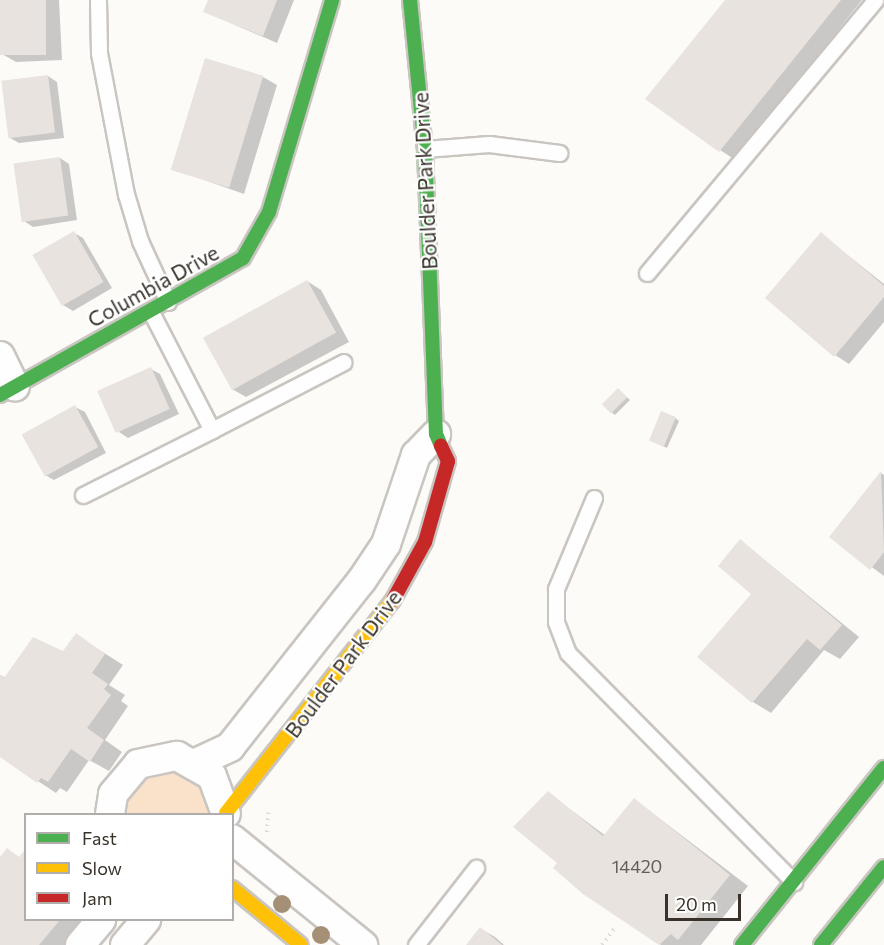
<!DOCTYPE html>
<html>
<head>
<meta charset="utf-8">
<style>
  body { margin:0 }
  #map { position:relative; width:884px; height:945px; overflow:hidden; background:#fdfbf8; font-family:Commissioner,sans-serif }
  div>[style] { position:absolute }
  .green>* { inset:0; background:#f9e1ca }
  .shadow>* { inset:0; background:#0003 }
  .building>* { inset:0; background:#e8e3df; transform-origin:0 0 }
  .path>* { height:4px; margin-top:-2px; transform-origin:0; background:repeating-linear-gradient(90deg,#dcdbd9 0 1.5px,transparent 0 6px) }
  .roads { filter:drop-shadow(2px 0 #c9c5c0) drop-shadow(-2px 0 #c9c5c0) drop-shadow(0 2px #c9c5c0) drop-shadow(0 -2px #c9c5c0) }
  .lane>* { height:15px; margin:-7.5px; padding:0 7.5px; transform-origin:7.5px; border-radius:7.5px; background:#fffefe }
  .street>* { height:28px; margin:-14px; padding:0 14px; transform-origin:14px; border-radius:14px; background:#fffefe }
  .fast>* { height:14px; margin:-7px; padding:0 7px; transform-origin:7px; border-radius:7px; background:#4caf50 }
  .slow>* { height:14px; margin:-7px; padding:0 7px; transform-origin:7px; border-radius:7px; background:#ffc107 }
  .jam>* { height:14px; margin:-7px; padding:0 7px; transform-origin:7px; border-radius:7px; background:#c62828 }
  .trees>* { width:18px; height:18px; margin:-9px; border-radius:50%; background:#a59076 }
  span { translate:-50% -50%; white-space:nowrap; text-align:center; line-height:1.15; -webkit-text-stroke:4.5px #fff; paint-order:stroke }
  .number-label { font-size:18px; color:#655e58 }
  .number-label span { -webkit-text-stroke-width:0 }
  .street-label { font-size:21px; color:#39322b }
  .legend { position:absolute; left:24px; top:813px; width:210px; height:108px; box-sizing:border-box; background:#fff; border:2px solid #b0adaa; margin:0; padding:8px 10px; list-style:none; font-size:18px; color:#39322b }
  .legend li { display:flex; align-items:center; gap:12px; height:30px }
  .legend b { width:30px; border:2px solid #b0adaa }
  .scale { position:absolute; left:665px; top:894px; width:76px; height:27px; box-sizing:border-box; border:3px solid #39322b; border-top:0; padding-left:8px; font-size:18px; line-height:21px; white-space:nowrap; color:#39322b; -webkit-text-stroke:4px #fff; paint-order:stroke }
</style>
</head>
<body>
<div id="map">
  <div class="green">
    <div style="clip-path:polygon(177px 756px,226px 814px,110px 814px,123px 777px)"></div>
  </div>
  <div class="shadow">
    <div style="clip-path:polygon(0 0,59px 0,62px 60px,16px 62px,2px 54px)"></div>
    <div style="clip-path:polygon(209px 0,294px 0,277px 43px,205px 12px)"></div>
    <div style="clip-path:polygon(727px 0,862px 0,734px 159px,720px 150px)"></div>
    <div style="clip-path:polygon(48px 76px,57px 82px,64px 138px,19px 143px,10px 138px)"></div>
    <div style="clip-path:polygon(263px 77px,277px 85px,244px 194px,173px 169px)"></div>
    <div style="clip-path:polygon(60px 158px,69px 164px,77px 220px,33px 227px,24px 221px)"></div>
    <div style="clip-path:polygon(74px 233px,83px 238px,112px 288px,73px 311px,63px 305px)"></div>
    <div style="clip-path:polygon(821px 234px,884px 284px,884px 322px,849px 364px,835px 355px)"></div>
    <div style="clip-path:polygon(307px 281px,321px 290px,349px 342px,246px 397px,232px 389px)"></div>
    <div style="clip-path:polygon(151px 369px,160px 374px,179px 414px,128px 438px,119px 432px)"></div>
    <div style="clip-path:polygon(622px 393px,630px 400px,615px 415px,611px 412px)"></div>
    <div style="clip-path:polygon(75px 407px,85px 412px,106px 453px,54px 480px,45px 475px)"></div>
    <div style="clip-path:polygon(675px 418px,679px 421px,667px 448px,654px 442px)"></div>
    <div style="clip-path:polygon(881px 473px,884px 475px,884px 576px,831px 537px)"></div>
    <div style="clip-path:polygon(741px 541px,859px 637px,840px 659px,824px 650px,771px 713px,753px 702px,753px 594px)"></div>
    <div style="clip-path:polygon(76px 635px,123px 665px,109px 685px,125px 695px,121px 701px,128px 706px,105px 740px,122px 752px,109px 771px,89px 760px,67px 792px,60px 788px,56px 793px,0 756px,0 675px,6px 678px,64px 653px)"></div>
    <div style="clip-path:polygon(548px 793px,606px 836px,634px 799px,748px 886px,701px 945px,661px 945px,584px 892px,559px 863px)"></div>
    <div style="clip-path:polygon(7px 850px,20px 858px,26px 920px,86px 920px,66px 945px,0 945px,0 859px)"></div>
    <div style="clip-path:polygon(481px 929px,495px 937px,504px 945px,468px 945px)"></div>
  </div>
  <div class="building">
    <div style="left:0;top:0;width:46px;height:55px"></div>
    <div style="clip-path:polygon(208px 0,277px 0,263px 36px,203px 12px)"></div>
    <div style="clip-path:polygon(725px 0,841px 0,719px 152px,645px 99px)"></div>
    <div style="left:205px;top:58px;width:61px;height:117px;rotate:17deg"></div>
    <div style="left:48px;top:75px;width:58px;height:47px;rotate:83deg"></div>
    <div style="left:60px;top:157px;width:59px;height:47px;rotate:82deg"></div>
    <div style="left:74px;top:231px;width:59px;height:48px;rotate:60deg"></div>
    <div style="clip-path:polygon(821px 232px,884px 286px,884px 297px,834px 357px,765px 298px)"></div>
    <div style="left:307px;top:280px;width:60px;height:119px;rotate:61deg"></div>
    <div style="left:151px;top:367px;width:46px;height:59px;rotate:66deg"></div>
    <div style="left:618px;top:388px;width:13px;height:23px;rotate:45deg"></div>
    <div style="left:75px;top:405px;width:48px;height:61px;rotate:61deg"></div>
    <div style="left:661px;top:411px;width:16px;height:32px;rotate:22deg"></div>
    <div style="clip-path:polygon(881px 471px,884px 552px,870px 570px,829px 537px)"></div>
    <div style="clip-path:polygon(740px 539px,842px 625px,820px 650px,807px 639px,752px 703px,697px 657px,751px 594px,718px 566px)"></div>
    <div style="clip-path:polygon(76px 633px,105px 654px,92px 673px,108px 684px,104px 689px,111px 695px,87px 728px,104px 740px,90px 762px,71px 749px,48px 782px,41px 778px,37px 783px,0 757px,0 675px,4px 678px,33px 637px,63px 651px)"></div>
    <div style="clip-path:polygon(548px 791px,603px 836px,634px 798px,730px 875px,678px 940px,671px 934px,659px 945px,583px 894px,553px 868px,557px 863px,513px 827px)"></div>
    <div style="clip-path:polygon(7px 848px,19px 857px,26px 849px,26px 920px,60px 920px,39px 945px,0 945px,0 857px)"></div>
    <div style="clip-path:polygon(480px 927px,502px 945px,466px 945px)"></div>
  </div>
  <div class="path">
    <div style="left:267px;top:832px;width:24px;rotate:-85deg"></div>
    <div style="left:602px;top:945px;width:20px;rotate:-53deg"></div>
  </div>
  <div class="roads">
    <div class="lane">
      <div style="left:98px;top:0;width:53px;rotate:88.9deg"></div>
      <div style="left:99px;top:53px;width:144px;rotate:79.2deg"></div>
      <div style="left:126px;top:194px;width:49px;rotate:73.4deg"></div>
      <div style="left:140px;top:241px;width:67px;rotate:65.3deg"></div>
      <div style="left:425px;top:149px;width:64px;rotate:-4.5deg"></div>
      <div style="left:489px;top:144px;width:71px;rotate:7.3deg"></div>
      <div style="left:647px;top:273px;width:356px;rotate:-50.1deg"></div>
      <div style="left:151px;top:312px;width:133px;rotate:62.7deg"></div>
      <div style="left:212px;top:430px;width:148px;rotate:-27.3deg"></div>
      <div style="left:83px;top:495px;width:144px;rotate:-26.7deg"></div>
      <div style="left:594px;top:498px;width:99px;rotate:112.7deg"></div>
      <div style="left:556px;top:589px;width:33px;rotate:90deg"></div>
      <div style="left:556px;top:622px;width:33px;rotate:69deg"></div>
      <div style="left:568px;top:653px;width:322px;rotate:45.4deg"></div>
      <div style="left:416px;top:945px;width:98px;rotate:-52.1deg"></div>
    </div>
    <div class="street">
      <div style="left:0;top:356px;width:34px;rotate:64deg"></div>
      <div style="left:196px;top:763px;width:38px;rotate:-25deg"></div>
      <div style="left:230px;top:747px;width:213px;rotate:-51.7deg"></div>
      <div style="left:362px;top:580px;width:43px;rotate:-56.3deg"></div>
      <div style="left:386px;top:544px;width:94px;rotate:-71.4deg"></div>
      <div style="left:416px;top:455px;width:29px;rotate:-46deg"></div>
      <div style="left:110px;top:814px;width:20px;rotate:-81deg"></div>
      <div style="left:113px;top:794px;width:39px;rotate:-50deg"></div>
      <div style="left:138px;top:764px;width:40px;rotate:-12deg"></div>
      <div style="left:177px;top:756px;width:40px;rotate:29.7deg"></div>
      <div style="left:212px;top:776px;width:40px;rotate:69.8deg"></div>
      <div style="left:232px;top:839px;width:169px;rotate:39deg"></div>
      <div style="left:80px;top:945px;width:33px;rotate:-50deg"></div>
      <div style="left:125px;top:945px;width:33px;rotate:-50deg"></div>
    </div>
    <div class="fast">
      <div style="left:410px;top:0;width:150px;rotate:84.3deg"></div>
      <div style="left:425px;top:149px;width:285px;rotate:87.8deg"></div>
      <div style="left:436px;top:434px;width:13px;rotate:67deg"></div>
      <div style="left:0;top:395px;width:279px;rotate:-29.4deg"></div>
      <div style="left:243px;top:258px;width:53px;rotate:-60.5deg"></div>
      <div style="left:269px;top:212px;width:221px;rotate:-73.4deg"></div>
      <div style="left:742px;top:945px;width:227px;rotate:-51.3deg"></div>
      <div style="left:821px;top:945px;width:100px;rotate:-51.1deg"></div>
    </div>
    <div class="slow">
      <div style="left:226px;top:813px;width:271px;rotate:-51.9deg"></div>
      <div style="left:232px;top:888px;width:89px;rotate:39.6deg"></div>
    </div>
    <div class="jam">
      <div style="left:393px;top:600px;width:66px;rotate:-61.1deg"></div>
      <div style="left:425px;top:542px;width:84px;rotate:-74.1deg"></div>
      <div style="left:448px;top:461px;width:17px;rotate:-115deg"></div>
    </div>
  </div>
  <div class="trees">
    <div style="left:282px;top:904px"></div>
    <div style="left:321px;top:935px"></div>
  </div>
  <div class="number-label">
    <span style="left:637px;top:866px">14420</span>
  </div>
  <div class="street-label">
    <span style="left:425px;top:181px;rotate:-93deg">Boulder Park Drive</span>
    <span style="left:153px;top:286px;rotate:-29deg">Columbia Drive</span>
    <span style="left:343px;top:664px;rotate:-53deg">Boulder Park Drive</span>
  </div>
  <ul class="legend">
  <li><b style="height:8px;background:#4caf50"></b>Fast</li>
  <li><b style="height:8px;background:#ffc107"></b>Slow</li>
  <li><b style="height:8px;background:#c62828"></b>Jam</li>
  </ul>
  <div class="scale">20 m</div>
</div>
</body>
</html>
